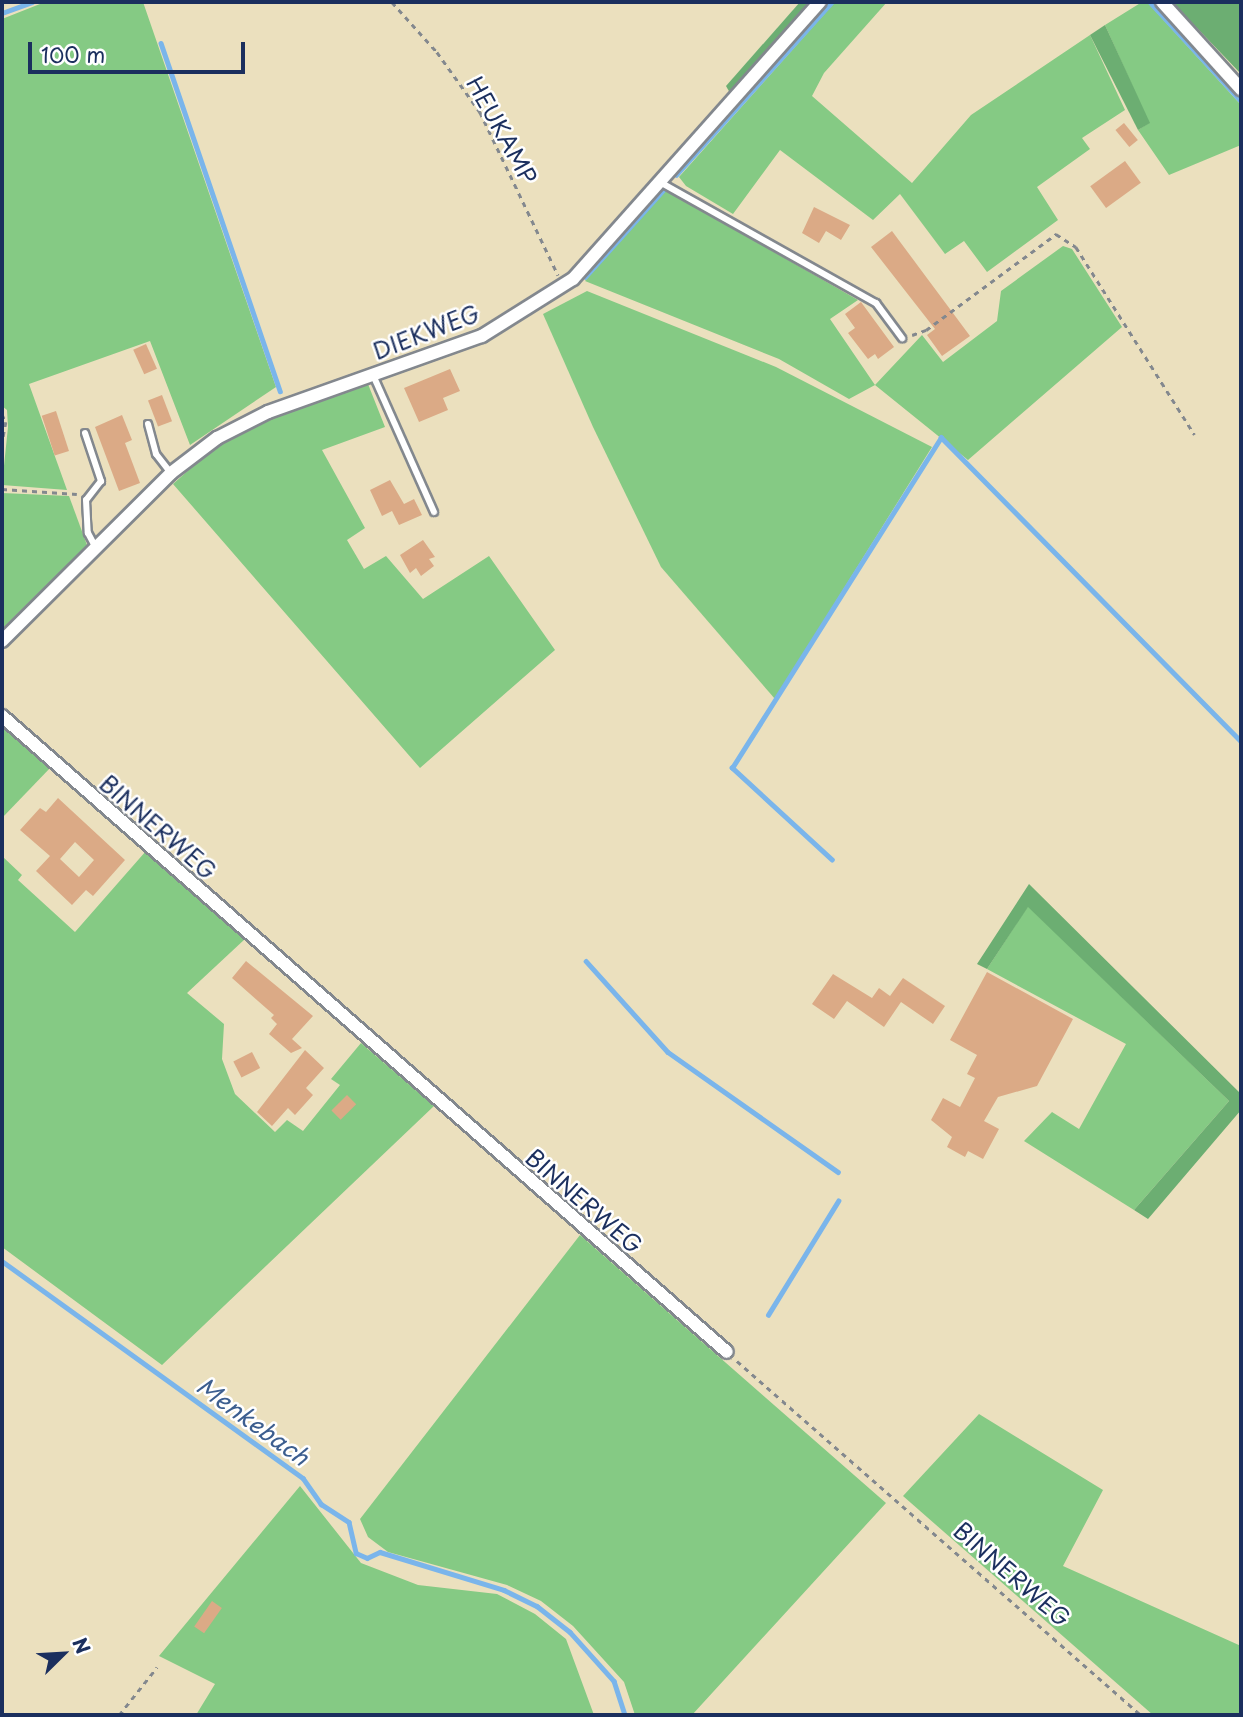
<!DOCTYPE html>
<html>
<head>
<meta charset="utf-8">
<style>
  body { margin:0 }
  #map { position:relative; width:1243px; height:1717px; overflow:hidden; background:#ebe0be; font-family:"Playpen Sans",sans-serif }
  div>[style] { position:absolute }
  .green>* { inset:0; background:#85ca84 }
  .forest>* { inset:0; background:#6cae72 }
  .stream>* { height:4.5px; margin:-2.25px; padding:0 2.25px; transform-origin:2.25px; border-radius:2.25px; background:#7ab5eb }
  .building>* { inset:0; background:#dbaa86; transform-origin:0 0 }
  .path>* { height:2.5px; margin-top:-1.25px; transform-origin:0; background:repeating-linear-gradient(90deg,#83888e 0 5px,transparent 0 10px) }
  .roads { filter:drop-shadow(2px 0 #83888e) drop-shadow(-2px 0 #83888e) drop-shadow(0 2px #83888e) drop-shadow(0 -2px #83888e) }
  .lane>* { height:6px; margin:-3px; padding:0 3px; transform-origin:3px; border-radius:3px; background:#fff }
  .street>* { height:12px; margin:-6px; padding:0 6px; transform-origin:6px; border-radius:6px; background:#fff }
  span { translate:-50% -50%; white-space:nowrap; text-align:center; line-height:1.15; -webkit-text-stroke:5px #fff; paint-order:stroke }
  .street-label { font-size:23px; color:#1b2f5e }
  .water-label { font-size:24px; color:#3c5e8f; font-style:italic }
  .frame { position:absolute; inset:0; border:4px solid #1b2f5e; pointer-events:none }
  .north { position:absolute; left:28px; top:1619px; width:70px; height:70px; -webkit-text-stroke:5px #fff; paint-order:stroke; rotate:66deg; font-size:19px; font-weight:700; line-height:28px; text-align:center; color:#1b2f5e }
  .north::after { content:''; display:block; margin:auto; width:24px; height:32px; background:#1b2f5e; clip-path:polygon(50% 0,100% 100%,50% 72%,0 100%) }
  .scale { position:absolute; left:28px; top:42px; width:217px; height:32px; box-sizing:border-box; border:4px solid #1b2f5e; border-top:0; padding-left:9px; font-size:21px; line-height:24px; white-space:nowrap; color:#1b2f5e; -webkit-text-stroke:5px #fff; paint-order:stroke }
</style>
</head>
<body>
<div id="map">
  <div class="green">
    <div style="clip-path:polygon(45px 2px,143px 2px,276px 387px,190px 445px,150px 341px,29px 384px,67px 490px,2px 485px,8px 427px,7px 410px,2px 406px,2px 19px)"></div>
    <div style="clip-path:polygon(835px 2px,887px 2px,824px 73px,812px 96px,912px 183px,971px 115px,1090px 35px,1125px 110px,1082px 138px,1090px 149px,1037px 187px,1058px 220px,987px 272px,964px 241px,945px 254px,900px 194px,873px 220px,780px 150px,733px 214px,686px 186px,679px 177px)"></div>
    <div style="clip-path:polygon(1142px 2px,1147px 2px,1241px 105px,1241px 145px,1169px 175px,1138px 130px,1149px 123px,1105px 25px)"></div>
    <div style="clip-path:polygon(666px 190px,858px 300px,830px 319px,875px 385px,922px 335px,943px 362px,997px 321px,1001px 291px,1063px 246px,1072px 249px,1122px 327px,968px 460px,875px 385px,849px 399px,779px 359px,585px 281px)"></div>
    <div style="clip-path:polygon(587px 291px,776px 367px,932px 447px,775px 699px,661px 567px,593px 427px,543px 314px)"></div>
    <div style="clip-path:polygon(368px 384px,385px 427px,322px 450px,365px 528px,347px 540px,364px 569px,386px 556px,423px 599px,489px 556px,555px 650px,420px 768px,173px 484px,219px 443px,269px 418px)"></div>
    <div style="clip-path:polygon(2px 493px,69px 496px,87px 545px,2px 629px)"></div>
    <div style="clip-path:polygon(2px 722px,52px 766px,2px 818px)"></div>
    <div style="clip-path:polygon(146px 851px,245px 939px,187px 993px,224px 1024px,222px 1059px,235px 1094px,275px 1132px,287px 1120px,303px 1131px,340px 1085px,331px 1079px,361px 1043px,434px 1106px,162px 1365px,2px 1247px,2px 856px,22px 875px,18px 880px,75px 932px)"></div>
    <div style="clip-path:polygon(1028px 906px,1229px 1101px,1134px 1210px,1024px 1141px,1052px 1112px,1079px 1129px,1126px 1044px,987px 969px)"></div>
    <div style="clip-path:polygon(580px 1235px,886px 1503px,692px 1715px,635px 1715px,624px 1682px,573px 1626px,541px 1601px,507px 1585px,388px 1552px,368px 1537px,360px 1519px)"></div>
    <div style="clip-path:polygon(979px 1414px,1103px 1490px,1063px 1566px,1241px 1646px,1241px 1715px,1153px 1715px,903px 1496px)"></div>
    <div style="clip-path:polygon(300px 1486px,361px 1563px,418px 1585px,497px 1594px,535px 1614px,566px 1639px,594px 1715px,196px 1715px,215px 1684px,159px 1656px)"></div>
  </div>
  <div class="forest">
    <div style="clip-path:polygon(800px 2px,812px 2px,730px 93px,726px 86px)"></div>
    <div style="clip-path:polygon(1173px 2px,1241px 2px,1241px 74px,1174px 4px)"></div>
    <div style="clip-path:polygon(1105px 25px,1150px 123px,1138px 130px,1090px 35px)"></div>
    <div style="clip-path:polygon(1029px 884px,1241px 1094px,1241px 1110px,1148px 1219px,1134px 1210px,1229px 1101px,1028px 907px,987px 969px,977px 964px)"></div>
  </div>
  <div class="stream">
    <div style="left:1150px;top:2px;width:134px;rotate:47.4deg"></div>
    <div style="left:2px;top:13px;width:32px;rotate:-20deg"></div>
    <div style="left:161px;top:43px;width:368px;rotate:71.1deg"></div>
    <div style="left:676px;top:175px;width:233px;rotate:-48deg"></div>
    <div style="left:585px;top:277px;width:117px;rotate:-48.1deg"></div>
    <div style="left:832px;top:860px;width:136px;rotate:-137.4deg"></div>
    <div style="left:732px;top:768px;width:391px;rotate:-57.7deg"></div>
    <div style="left:941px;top:437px;width:427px;rotate:45.4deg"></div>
    <div style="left:586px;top:961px;width:122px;rotate:48deg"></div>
    <div style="left:668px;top:1052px;width:208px;rotate:35.2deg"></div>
    <div style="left:2px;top:1261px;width:371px;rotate:35.8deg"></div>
    <div style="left:303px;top:1478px;width:32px;rotate:55deg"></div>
    <div style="left:321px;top:1504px;width:33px;rotate:33deg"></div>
    <div style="left:349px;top:1522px;width:32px;rotate:77deg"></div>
    <div style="left:356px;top:1553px;width:12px;rotate:24deg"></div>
    <div style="left:367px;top:1558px;width:14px;rotate:-25deg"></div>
    <div style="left:380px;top:1552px;width:130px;rotate:17deg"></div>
    <div style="left:504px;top:1590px;width:37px;rotate:26deg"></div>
    <div style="left:537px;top:1606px;width:42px;rotate:38.2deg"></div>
    <div style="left:570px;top:1632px;width:66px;rotate:48.1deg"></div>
    <div style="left:614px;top:1681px;width:36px;rotate:72deg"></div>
    <div style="left:768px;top:1315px;width:134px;rotate:-58.4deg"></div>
  </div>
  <div class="building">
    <div style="left:1124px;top:123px;width:22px;height:11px;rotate:51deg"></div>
    <div style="left:1125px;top:161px;width:27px;height:43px;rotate:54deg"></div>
    <div style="clip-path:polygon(814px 207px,850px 225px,841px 240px,826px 231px,819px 243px,802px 233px)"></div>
    <div style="clip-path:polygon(892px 231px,970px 336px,942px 356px,927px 335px,935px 329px,871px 247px)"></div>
    <div style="clip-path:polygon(861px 302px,894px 347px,878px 359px,875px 354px,868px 359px,848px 333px,855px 328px,845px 314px)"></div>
    <div style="left:146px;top:344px;width:27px;height:14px;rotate:66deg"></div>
    <div style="clip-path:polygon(450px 369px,460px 391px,443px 398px,448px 410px,419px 422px,404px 388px)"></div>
    <div style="left:162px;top:395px;width:28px;height:15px;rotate:69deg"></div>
    <div style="left:56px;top:411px;width:42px;height:15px;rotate:72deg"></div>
    <div style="clip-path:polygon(122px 415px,132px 440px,125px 443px,140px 483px,119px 491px,95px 427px)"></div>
    <div style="clip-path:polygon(390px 480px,404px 504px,414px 499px,422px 515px,399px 525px,392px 511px,382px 516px,370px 490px)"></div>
    <div style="clip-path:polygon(423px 540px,435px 557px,429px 559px,434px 566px,421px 576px,416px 568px,410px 573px,400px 555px)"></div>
    <div style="clip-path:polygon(evenodd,58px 798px,125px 860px,93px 896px,86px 890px,72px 905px,36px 871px,50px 856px,20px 830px,40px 808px,46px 812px,58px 798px,75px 842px,94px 860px,79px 877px,60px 859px,75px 842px)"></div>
    <div style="clip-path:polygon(246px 961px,313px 1016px,292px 1039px,302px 1048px,291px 1053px,269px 1034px,277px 1024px,271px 1018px,274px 1015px,232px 978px)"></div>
    <div style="clip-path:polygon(987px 972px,1073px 1019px,1037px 1086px,998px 1097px,984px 1121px,999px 1129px,983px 1159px,968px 1151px,965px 1157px,947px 1147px,952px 1137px,931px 1120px,943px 1098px,960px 1107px,975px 1078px,967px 1074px,977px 1055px,950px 1040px)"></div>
    <div style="clip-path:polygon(833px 974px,872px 998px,879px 988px,890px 996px,903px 978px,945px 1006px,933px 1024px,901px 1002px,884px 1027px,847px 1001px,834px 1019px,812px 1004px)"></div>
    <div style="clip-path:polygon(305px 1050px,324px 1068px,306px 1088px,313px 1095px,295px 1115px,288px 1108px,272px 1126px,257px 1112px)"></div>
    <div style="left:252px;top:1052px;width:18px;height:21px;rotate:63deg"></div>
    <div style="left:347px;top:1095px;width:13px;height:22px;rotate:45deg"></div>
    <div style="left:212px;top:1601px;width:12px;height:31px;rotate:35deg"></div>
  </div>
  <div class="path">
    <div style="left:392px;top:2px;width:67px;rotate:48deg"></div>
    <div style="left:437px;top:52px;width:74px;rotate:54.4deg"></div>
    <div style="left:480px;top:112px;width:181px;rotate:64.4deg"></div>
    <div style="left:912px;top:335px;width:15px;rotate:-20deg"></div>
    <div style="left:926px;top:330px;width:162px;rotate:-36.4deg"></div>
    <div style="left:1056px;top:234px;width:24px;rotate:33deg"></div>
    <div style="left:1076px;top:247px;width:222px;rotate:57.7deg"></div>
    <div style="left:2px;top:414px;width:9px;rotate:63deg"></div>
    <div style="left:6px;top:422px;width:23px;rotate:100deg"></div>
    <div style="left:2px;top:489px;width:75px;rotate:3.8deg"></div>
    <div style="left:737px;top:1361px;width:537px;rotate:41.23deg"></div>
    <div style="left:119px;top:1715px;width:61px;rotate:-51.6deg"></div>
  </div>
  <div class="roads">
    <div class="lane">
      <div style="left:660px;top:182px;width:248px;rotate:29.3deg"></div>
      <div style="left:876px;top:303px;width:44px;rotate:53.4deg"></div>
      <div style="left:373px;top:375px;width:150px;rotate:66deg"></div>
      <div style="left:148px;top:424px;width:31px;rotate:75deg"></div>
      <div style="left:156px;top:454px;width:23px;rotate:52deg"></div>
      <div style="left:85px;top:433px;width:51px;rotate:71.6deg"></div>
      <div style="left:101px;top:481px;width:24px;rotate:128deg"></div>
      <div style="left:86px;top:500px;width:33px;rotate:87deg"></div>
      <div style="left:88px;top:533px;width:17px;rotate:62deg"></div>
    </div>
    <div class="street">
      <div style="left:1162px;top:2px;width:118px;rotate:47.8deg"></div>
      <div style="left:2px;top:641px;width:238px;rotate:-44.8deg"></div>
      <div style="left:171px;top:473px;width:58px;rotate:-37.3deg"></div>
      <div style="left:217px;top:438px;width:57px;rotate:-27deg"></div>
      <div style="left:268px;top:412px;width:227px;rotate:-19.6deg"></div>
      <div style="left:482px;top:336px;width:107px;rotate:-32.1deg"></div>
      <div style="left:573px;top:279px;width:371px;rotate:-48.3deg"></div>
      <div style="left:2px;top:716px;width:964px;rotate:41.26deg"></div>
    </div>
  </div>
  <div class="street-label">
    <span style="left:502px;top:130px;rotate:61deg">HEUKAMP</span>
    <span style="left:426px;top:332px;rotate:-21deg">DIEKWEG</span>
    <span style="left:158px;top:827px;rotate:41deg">BINNERWEG</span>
    <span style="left:584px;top:1201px;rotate:41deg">BINNERWEG</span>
    <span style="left:1012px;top:1574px;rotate:41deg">BINNERWEG</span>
  </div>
  <div class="water-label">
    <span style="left:253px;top:1421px;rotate:36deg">Menkebach</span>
  </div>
  <div class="frame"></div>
  <div class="north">N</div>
  <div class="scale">100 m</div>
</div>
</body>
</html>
